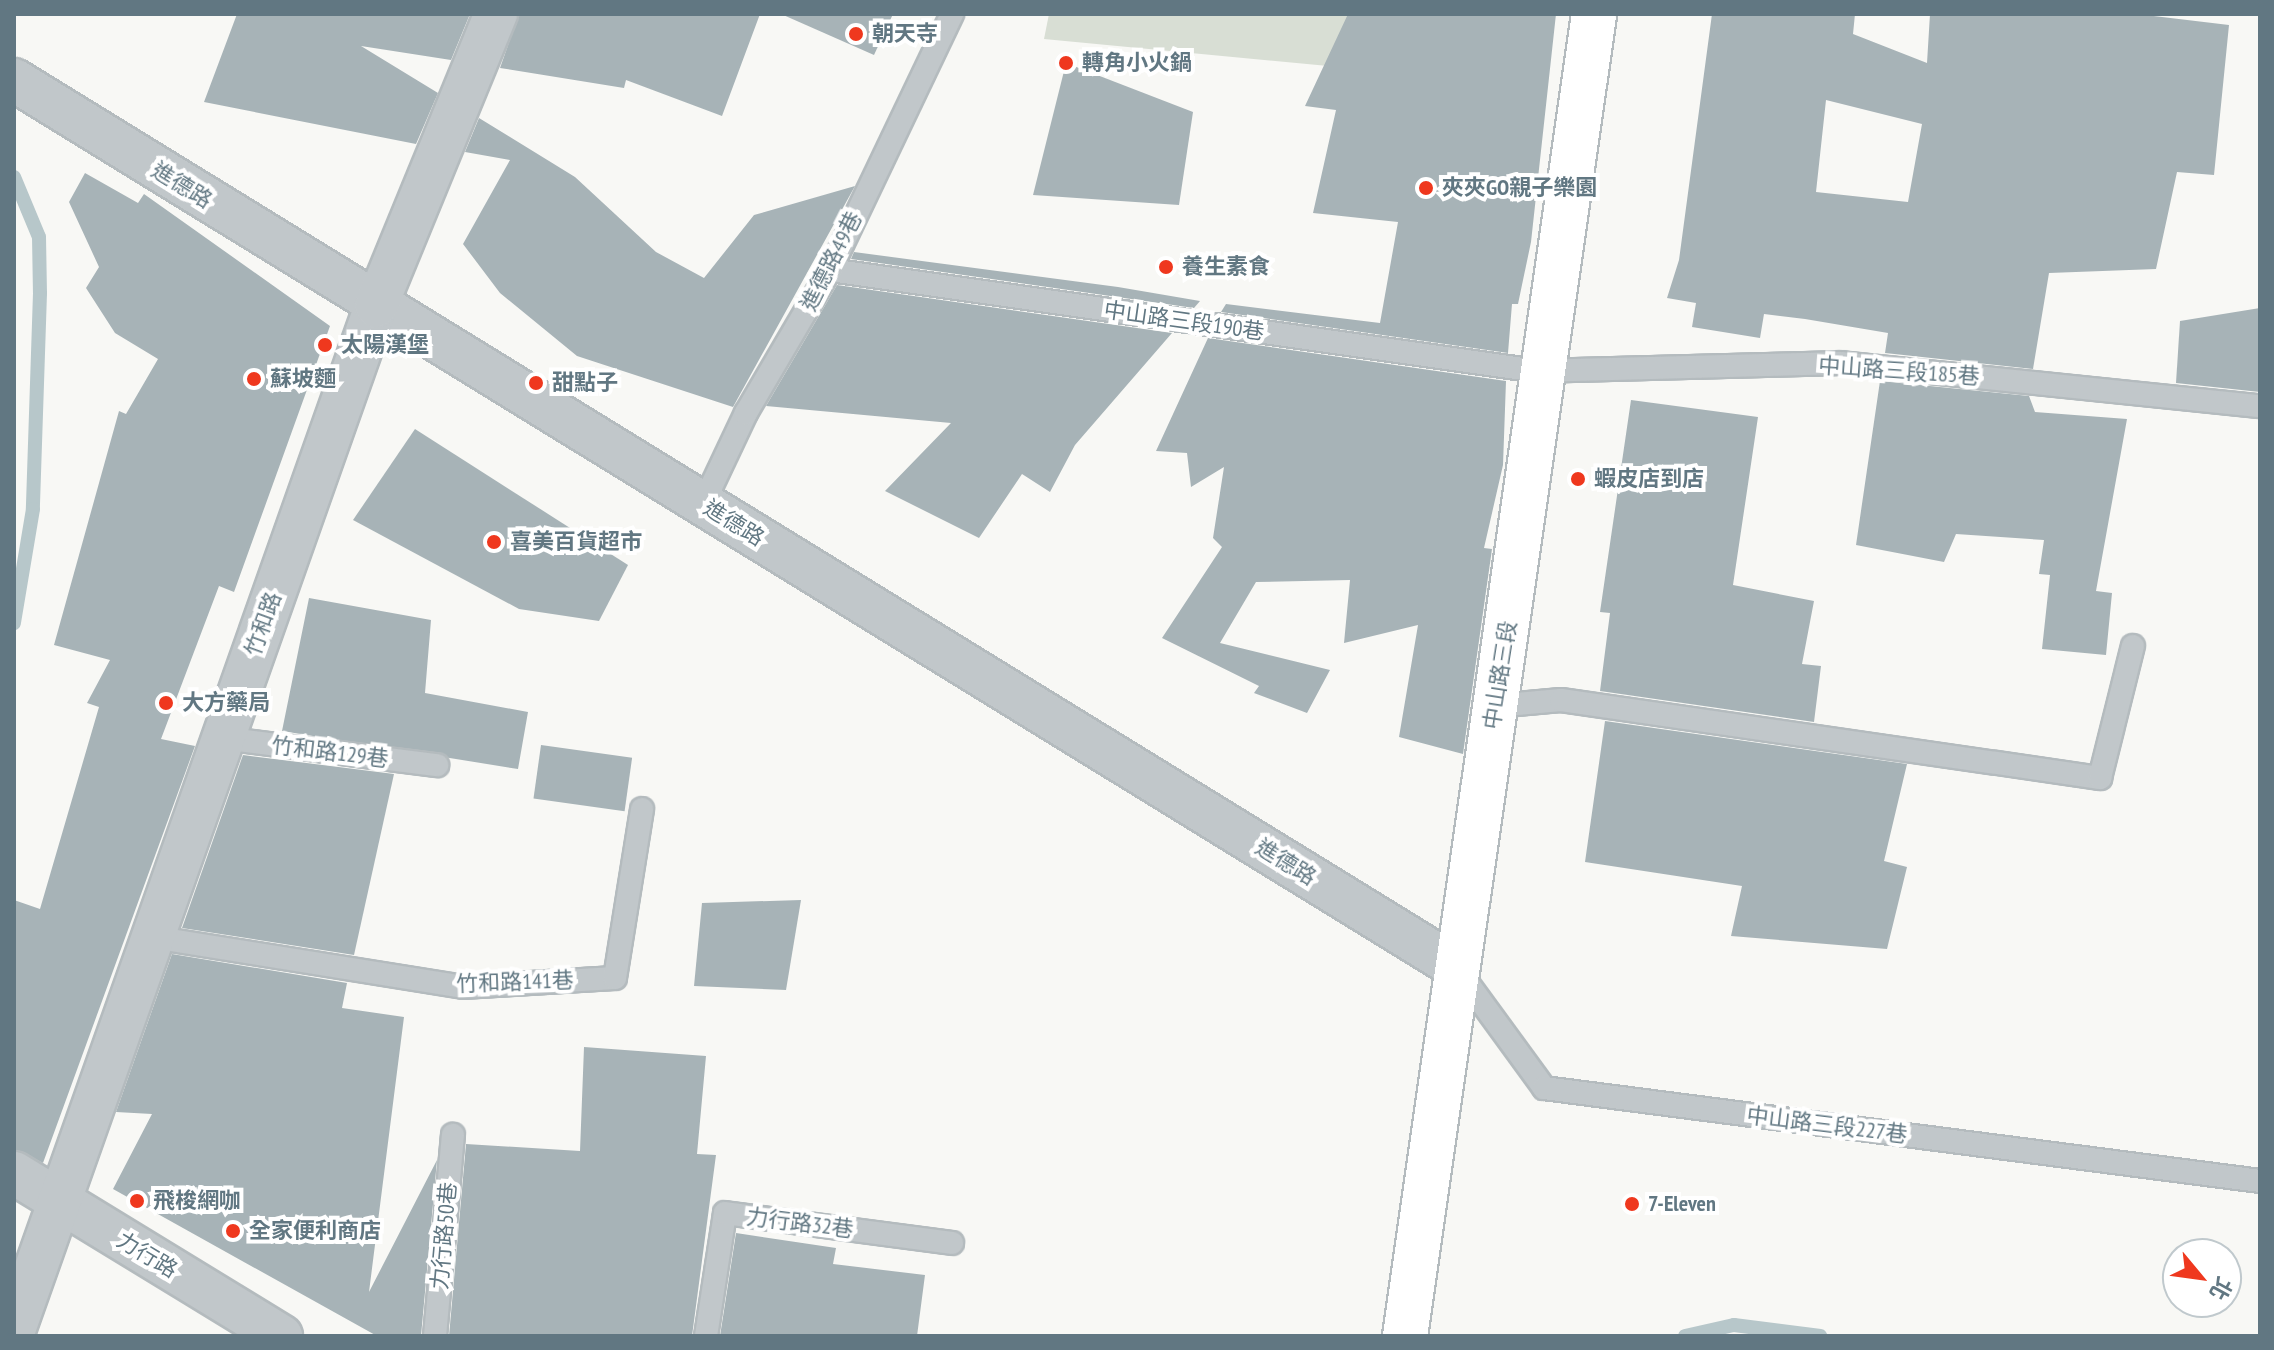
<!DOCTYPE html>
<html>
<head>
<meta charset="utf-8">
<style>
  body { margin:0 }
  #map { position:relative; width:2274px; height:1350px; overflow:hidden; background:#f8f8f5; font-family:"PT Sans Narrow","Noto Sans TC",sans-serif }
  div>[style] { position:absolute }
  .green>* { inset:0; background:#d8ded4 }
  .stream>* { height:14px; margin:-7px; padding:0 7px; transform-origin:7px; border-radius:7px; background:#b7c7ca }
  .building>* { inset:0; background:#a7b3b7; transform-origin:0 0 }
  .roads { filter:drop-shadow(2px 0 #b4bbbe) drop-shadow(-2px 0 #b4bbbe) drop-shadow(0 2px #b4bbbe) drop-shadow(0 -2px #b4bbbe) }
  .lane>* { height:22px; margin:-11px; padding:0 11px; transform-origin:11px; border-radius:11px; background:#c1c7ca }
  .street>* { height:42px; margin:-21px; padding:0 21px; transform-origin:21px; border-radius:21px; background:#c1c7ca }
  .primary>* { height:44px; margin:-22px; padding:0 22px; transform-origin:22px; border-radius:22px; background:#fff }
  .dots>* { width:22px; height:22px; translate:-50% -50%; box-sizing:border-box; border:4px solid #fff; border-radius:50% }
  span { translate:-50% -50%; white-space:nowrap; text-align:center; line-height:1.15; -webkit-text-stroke:8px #fff; paint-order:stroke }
  .poi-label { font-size:22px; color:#617782; font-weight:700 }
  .left { translate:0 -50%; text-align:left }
  .street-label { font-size:22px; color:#617782 }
  .frame { position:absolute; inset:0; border:16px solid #617782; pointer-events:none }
  .north { position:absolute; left:2162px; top:1238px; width:80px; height:80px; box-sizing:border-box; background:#fff; border:2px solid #c0c9cd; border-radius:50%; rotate:119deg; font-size:22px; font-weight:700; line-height:32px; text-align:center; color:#617782 }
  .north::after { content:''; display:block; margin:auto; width:28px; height:36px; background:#ef381e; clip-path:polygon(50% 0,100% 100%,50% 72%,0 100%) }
</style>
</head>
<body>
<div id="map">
  <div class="green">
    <div style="clip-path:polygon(1049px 14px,1440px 14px,1528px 85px,1044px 39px)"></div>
  </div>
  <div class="stream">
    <div style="left:14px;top:177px;width:65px;rotate:67.4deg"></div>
    <div style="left:39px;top:237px;width:56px;rotate:89deg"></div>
    <div style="left:40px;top:293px;width:216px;rotate:91.9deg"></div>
    <div style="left:33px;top:509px;width:116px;rotate:99.5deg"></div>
    <div style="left:1685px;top:1336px;width:50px;rotate:-12.7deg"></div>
    <div style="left:1734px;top:1325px;width:87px;rotate:7.3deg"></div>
  </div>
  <div class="building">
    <div style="clip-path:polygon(237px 14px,470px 14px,451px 60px,361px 46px,438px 93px,416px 144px,204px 102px)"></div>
    <div style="clip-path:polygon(519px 14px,760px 14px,722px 116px,626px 80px,624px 88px,500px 68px)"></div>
    <div style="clip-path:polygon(781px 14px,893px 14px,874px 55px)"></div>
    <div style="clip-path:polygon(1348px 14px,1556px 14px,1531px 242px,1518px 304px,1512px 304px,1508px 353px,1221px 312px,1226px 304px,1380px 323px,1398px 222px,1313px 213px,1336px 110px,1305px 106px)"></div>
    <div style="clip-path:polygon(evenodd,1712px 14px,1855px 14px,1853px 34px,1927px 63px,1930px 14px,2137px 14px,2229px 25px,2214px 175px,2177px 172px,2156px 269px,2049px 273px,2033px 369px,1885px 353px,1888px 333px,1805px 319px,1764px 314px,1760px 338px,1692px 327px,1696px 303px,1667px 298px,1679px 260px,1712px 14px,1826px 100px,1922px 124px,1908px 202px,1816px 192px,1826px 100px)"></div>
    <div style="clip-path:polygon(1066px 63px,1193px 112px,1179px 205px,1033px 195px)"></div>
    <div style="clip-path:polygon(479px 118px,575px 177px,656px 252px,704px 278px,754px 215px,855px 186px,733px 407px,577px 356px,500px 293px,463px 244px,510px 160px,465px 152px)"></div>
    <div style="clip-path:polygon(85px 173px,138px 203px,144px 194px,330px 326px,234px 592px,219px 586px,161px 739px,195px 746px,43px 1163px,14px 1149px,14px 900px,40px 909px,99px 707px,87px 703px,110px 660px,54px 645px,119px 411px,126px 414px,158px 359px,115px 333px,86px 288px,99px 267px,69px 202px)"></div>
    <div style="clip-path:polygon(854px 252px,1118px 287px,1200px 301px,1194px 308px,851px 259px)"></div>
    <div style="clip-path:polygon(837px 285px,1172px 333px,1075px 445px,1050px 492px,1022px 474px,979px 538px,885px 491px,951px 423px,766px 406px)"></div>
    <div style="clip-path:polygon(2260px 308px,2260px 392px,2176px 383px,2180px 321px)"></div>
    <div style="clip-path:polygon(1208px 338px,1506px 381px,1503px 465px,1484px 548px,1492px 549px,1463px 754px,1399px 737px,1418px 625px,1344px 643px,1350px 580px,1256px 582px,1220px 643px,1330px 670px,1307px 713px,1254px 693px,1259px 686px,1162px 638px,1222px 547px,1213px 538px,1224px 467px,1191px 487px,1187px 453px,1156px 451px)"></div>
    <div style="clip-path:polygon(1880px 381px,2029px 396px,2035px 412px,2127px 419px,2096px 591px,2112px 593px,2106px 655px,2042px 649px,2050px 575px,2039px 574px,2044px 540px,1956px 534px,1944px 562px,1856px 545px)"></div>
    <div style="clip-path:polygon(1631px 400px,1758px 417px,1733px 585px,1814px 601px,1802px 664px,1821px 666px,1814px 722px,1600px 691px,1610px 613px,1600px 612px)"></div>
    <div style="clip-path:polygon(415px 429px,628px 565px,599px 621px,519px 609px,353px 520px)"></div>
    <div style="clip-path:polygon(309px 598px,431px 620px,425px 693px,528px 712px,518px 769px,282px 731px)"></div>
    <div style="clip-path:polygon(1605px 721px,1907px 764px,1884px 861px,1907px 867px,1887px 949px,1731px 936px,1742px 886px,1585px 862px)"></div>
    <div style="left:541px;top:745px;width:92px;height:54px;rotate:8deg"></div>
    <div style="clip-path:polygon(243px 755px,394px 774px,354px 955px,182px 928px)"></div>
    <div style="clip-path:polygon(801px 900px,786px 990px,694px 986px,702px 903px)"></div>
    <div style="clip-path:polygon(172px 954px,347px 983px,342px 1008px,404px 1017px,369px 1292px,437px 1160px,421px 1336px,377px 1336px,113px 1189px,152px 1114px,116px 1112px)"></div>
    <div style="clip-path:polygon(584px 1047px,706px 1056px,697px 1154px,716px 1155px,692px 1336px,449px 1336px,466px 1144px,580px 1151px)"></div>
    <div style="clip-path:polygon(736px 1233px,836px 1248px,833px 1264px,925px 1275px,917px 1336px,720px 1336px)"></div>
  </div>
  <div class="roads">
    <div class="lane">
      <div style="left:830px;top:270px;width:714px;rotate:8.13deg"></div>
      <div style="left:1537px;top:371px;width:304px;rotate:-1.5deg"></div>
      <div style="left:1841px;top:363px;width:421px;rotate:5.9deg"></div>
      <div style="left:703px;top:504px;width:101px;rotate:-64.7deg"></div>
      <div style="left:746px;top:413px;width:166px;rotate:-59.6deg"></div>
      <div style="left:830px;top:270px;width:284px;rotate:-64.5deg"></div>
      <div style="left:1495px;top:706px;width:66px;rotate:-5.2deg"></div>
      <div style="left:1561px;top:700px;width:545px;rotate:8.23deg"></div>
      <div style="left:2100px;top:778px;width:136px;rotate:-76deg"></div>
      <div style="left:222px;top:738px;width:217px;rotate:7.2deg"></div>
      <div style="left:152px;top:937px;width:315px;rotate:9.1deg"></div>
      <div style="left:463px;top:987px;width:152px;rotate:-3.4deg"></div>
      <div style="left:615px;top:978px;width:171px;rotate:-80.9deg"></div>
      <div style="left:1458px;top:970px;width:146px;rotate:53.9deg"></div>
      <div style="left:1544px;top:1088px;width:722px;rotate:7.4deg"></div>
      <div style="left:435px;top:1336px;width:202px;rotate:-84.9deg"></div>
      <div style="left:706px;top:1336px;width:124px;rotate:-81.2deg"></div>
      <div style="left:725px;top:1213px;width:229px;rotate:7.5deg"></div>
    </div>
    <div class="street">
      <div style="left:14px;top:80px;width:1692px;rotate:31.59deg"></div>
      <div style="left:14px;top:1173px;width:313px;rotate:31.4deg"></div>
      <div style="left:14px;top:1330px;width:1086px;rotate:-70.53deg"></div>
      <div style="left:376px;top:306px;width:316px;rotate:-67.7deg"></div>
    </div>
    <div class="primary">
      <div style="left:1405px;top:1336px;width:1335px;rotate:-81.86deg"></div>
    </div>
  </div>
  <div class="dots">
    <div style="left:856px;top:34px;background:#ef381e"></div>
    <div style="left:1066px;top:63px;background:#ef381e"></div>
    <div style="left:1426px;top:188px;background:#ef381e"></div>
    <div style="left:1166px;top:267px;background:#ef381e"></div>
    <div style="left:325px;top:345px;background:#ef381e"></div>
    <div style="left:254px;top:379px;background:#ef381e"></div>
    <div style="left:536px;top:383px;background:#ef381e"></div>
    <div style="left:1578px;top:479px;background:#ef381e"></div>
    <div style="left:494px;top:542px;background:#ef381e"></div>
    <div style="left:166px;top:703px;background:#ef381e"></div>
    <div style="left:137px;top:1201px;background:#ef381e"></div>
    <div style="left:1632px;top:1204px;background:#ef381e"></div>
    <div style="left:233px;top:1231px;background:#ef381e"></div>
  </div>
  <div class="poi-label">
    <span class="left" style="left:872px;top:34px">朝天寺</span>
    <span class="left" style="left:1082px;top:63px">轉角小火鍋</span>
    <span class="left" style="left:1442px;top:188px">夾夾GO親子樂園</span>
    <span class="left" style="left:1182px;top:267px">養生素食</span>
    <span class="left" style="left:341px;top:345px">太陽漢堡</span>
    <span class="left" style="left:270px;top:379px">蘇坡麵</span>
    <span class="left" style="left:552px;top:383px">甜點子</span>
    <span class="left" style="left:1594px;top:479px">蝦皮店到店</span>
    <span class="left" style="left:510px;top:542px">喜美百貨超市</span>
    <span class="left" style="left:182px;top:703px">大方藥局</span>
    <span class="left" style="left:153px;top:1201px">飛梭網咖</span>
    <span class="left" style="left:1648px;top:1204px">7-Eleven</span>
    <span class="left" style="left:249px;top:1231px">全家便利商店</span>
  </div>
  <div class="street-label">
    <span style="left:182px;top:185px;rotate:32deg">進德路</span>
    <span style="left:831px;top:261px;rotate:-63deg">進德路49巷</span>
    <span style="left:1184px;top:321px;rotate:8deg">中山路三段190巷</span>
    <span style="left:1899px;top:371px;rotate:4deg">中山路三段185巷</span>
    <span style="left:734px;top:523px;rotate:32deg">進德路</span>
    <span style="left:263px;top:624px;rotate:-70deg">竹和路</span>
    <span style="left:1500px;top:675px;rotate:-81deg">中山路三段</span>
    <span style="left:330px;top:752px;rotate:7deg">竹和路129巷</span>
    <span style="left:1286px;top:862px;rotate:32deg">進德路</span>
    <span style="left:515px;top:982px;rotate:-2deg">竹和路141巷</span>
    <span style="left:1827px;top:1125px;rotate:7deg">中山路三段227巷</span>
    <span style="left:800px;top:1223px;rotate:7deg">力行路32巷</span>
    <span style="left:444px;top:1236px;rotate:-85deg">力行路50巷</span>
    <span style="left:147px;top:1255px;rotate:31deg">力行路</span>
  </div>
  <div class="frame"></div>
  <div class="north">北</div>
</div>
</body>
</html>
